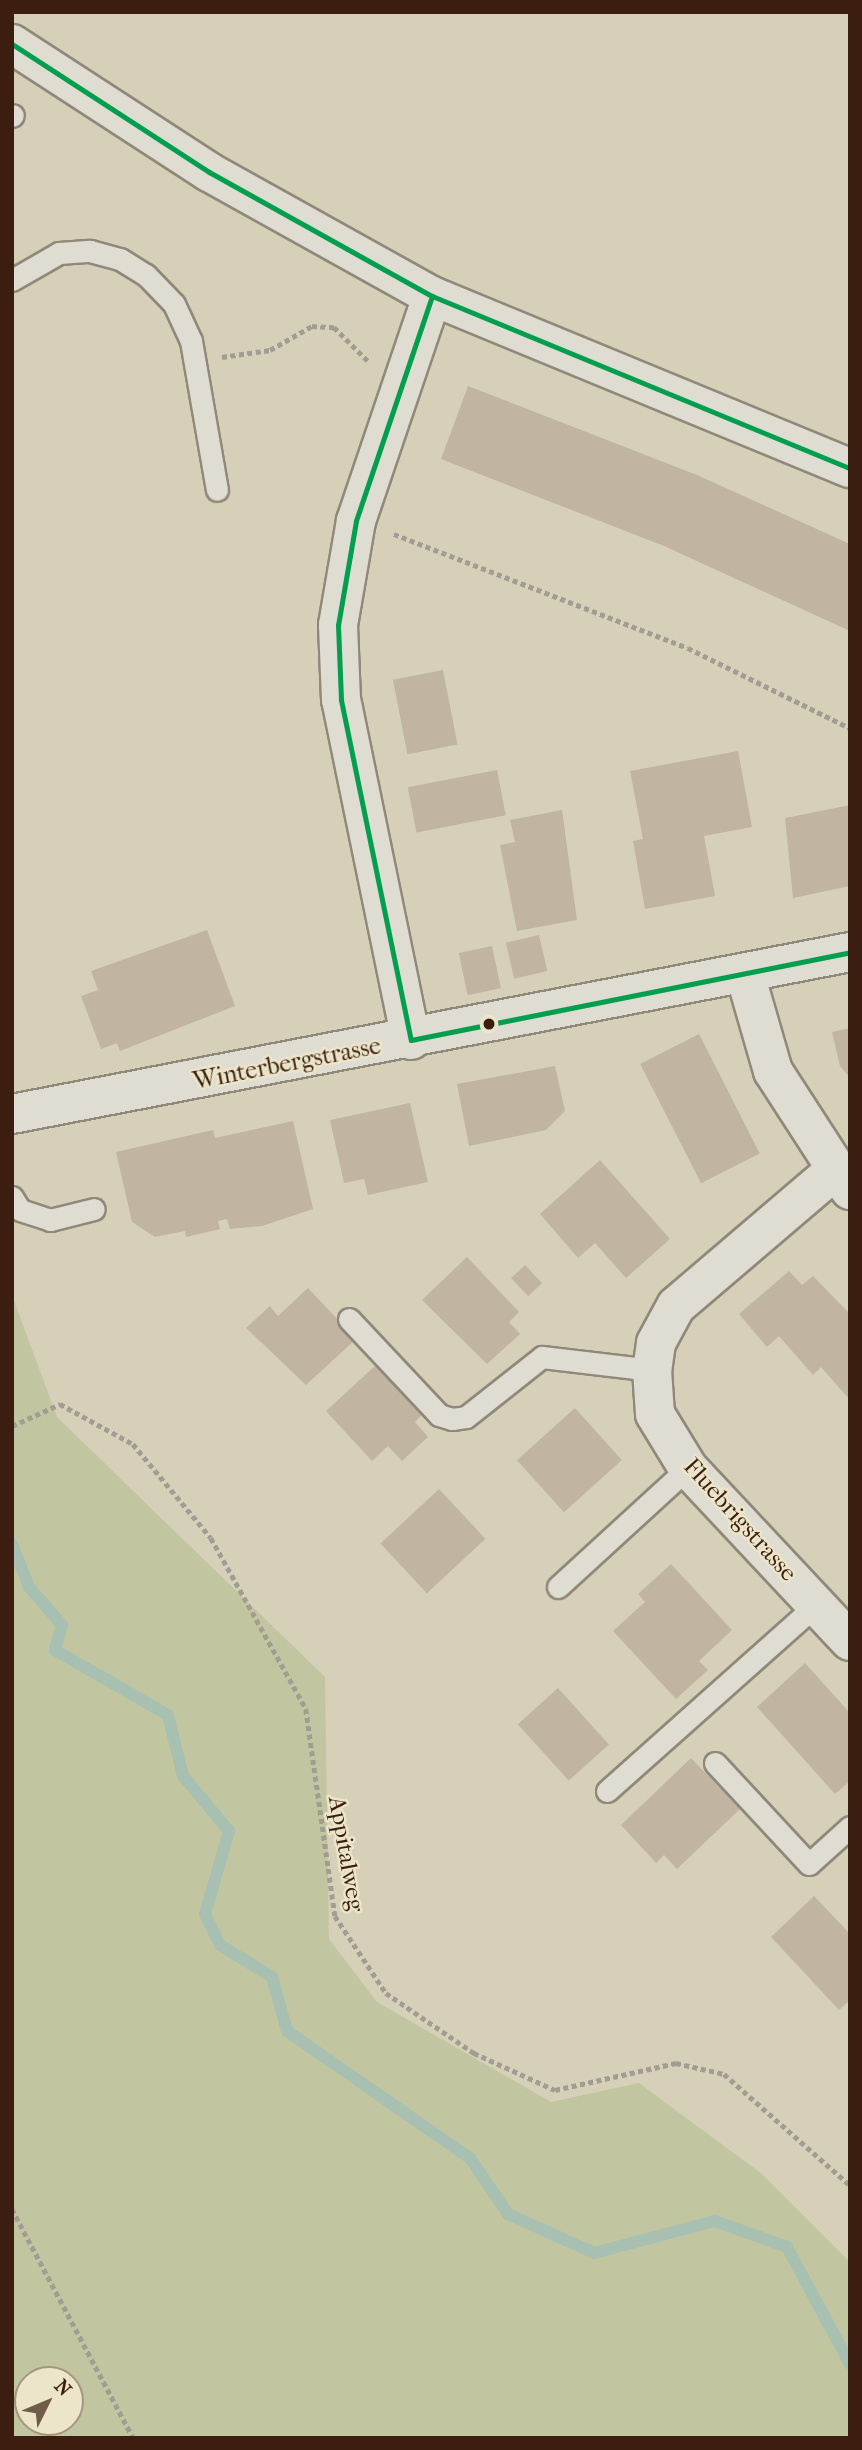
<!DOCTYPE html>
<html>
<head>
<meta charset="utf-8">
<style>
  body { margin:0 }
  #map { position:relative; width:862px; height:2450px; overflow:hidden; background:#d6d0b9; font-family:"IM FELL French Canon",serif }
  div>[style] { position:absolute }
  .green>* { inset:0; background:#c2c6a0 }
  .stream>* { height:12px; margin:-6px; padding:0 6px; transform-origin:6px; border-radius:6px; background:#a8c0b1 }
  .building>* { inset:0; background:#c1b4a1; transform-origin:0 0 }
  .path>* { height:4.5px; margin-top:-2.25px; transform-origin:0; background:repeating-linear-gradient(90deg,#a29c92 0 5px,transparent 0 8.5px) }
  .roads { filter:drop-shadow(2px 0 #908879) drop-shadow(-2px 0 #908879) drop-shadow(0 2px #908879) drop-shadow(0 -2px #908879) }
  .service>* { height:21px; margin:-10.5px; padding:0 10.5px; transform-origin:10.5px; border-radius:10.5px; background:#dfdcd1 }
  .minor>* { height:38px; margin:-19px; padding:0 19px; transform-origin:19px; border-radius:19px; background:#dfdcd1 }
  .tertiary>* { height:38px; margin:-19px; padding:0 19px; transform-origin:19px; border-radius:19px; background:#dfdcd1 }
  .bus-1>* { height:5px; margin:-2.5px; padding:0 2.5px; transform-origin:2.5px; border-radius:2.5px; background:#039f4e }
  .dots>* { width:19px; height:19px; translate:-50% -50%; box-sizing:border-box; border:4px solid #ece5ca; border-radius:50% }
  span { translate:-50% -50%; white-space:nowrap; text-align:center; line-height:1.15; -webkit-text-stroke:5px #ece5ca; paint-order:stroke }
  .street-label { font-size:24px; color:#3b1e0f }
  .frame { position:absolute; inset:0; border:14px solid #3b1e0f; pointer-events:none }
  .north { position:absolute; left:14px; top:2366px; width:70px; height:70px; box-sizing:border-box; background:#ece5ca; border:2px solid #a5957f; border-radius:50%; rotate:47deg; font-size:19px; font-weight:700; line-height:28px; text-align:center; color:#3b1e0f }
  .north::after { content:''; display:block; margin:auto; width:24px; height:32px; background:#715c4a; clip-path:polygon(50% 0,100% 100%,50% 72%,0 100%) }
</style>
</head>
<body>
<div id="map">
  <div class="green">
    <div style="clip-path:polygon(evenodd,12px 1295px,57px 1417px,325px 1677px,329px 1939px,377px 2002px,551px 2102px,639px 2083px,762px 2174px,850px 2262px,850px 2438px,12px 2438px,12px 1295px,28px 2380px,70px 2380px,70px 2422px,28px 2422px,28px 2380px)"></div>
  </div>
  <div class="stream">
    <div style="left:12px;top:1544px;width:46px;rotate:68.4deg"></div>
    <div style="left:29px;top:1587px;width:50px;rotate:49deg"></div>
    <div style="left:62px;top:1625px;width:26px;rotate:106deg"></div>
    <div style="left:55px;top:1650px;width:130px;rotate:29.9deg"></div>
    <div style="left:168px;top:1715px;width:63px;rotate:76.2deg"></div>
    <div style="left:183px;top:1776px;width:72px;rotate:50.1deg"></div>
    <div style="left:229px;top:1831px;width:86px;rotate:106.1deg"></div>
    <div style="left:205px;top:1914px;width:34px;rotate:64deg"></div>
    <div style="left:220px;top:1945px;width:61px;rotate:31.6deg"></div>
    <div style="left:272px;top:1977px;width:56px;rotate:74.5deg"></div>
    <div style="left:287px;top:2031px;width:223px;rotate:34.8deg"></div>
    <div style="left:470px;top:2158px;width:68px;rotate:55.8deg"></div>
    <div style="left:508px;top:2214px;width:94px;rotate:24.4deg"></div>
    <div style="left:594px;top:2253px;width:125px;rotate:-14.8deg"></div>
    <div style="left:715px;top:2221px;width:77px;rotate:19.9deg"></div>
    <div style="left:787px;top:2247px;width:133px;rotate:61.7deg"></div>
  </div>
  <div class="building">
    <div style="clip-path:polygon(468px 386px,697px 475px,850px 544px,850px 631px,664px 546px,441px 459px)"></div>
    <div style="left:443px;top:670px;width:76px;height:51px;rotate:79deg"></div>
    <div style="clip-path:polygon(738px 751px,752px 827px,704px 836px,715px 896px,645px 909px,633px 841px,643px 839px,630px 771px)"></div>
    <div style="left:497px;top:770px;width:46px;height:91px;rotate:79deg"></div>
    <div style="clip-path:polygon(850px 805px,850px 886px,793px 898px,785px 818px)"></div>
    <div style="clip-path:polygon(562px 810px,577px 920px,517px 931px,500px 845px,515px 842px,510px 820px)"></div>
    <div style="clip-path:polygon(207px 930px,235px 1006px,120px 1051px,117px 1043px,101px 1049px,81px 996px,98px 990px,91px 971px)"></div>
    <div style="left:539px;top:935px;width:37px;height:34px;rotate:77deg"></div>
    <div style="left:492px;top:946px;width:43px;height:34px;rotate:78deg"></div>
    <div style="clip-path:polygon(850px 1028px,850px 1078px,840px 1066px,832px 1032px)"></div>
    <div style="left:699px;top:1034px;width:134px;height:66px;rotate:63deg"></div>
    <div style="clip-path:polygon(555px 1066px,565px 1111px,546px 1130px,469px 1146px,457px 1084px)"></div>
    <div style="clip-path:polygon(410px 1103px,428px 1182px,368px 1195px,364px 1179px,344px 1183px,330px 1120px)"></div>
    <div style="clip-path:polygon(293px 1121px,313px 1209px,262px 1226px,230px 1229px,227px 1219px,218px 1221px,220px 1229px,186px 1237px,185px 1231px,155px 1237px,132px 1222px,116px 1152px,213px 1130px,215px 1138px)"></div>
    <div style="clip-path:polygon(600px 1160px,670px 1239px,626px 1278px,595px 1243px,578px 1258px,540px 1214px)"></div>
    <div style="clip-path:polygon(467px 1257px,519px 1312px,509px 1322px,520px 1334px,487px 1364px,422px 1300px)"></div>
    <div style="left:525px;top:1265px;width:25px;height:19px;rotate:47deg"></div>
    <div style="clip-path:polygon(789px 1271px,802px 1285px,813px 1276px,850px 1314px,850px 1400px,821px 1367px,813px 1375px,779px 1336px,767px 1347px,739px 1314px)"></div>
    <div style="clip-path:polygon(308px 1288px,356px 1339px,306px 1385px,246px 1328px,270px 1306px,278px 1316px)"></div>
    <div style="clip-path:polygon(376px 1365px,422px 1415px,415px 1422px,428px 1437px,402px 1461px,388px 1446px,372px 1461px,326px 1411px)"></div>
    <div style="left:575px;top:1408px;width:70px;height:78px;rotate:48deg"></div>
    <div style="left:439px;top:1489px;width:68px;height:80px;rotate:47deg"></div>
    <div style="clip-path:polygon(671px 1564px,732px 1630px,699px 1661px,708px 1670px,676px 1699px,613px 1631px,645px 1602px,638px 1594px)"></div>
    <div style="clip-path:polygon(805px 1663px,850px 1713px,850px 1781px,835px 1794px,757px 1707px)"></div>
    <div style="left:558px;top:1688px;width:76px;height:54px;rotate:48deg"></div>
    <div style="clip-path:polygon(691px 1758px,740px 1809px,677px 1869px,664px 1855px,656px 1863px,621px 1825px)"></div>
    <div style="clip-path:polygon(814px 1896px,850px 1934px,850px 2000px,839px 2010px,771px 1937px)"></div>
  </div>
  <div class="path">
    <div style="left:222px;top:357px;width:49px;rotate:-8.3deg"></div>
    <div style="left:270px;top:350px;width:48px;rotate:-29.7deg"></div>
    <div style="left:312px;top:326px;width:22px;rotate:3deg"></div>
    <div style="left:334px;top:327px;width:49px;rotate:45deg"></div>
    <div style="left:394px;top:534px;width:315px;rotate:21.2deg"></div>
    <div style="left:688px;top:648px;width:181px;rotate:26.3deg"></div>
    <div style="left:12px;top:1426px;width:53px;rotate:-24.6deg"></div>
    <div style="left:60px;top:1404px;width:83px;rotate:28.7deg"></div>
    <div style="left:133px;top:1444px;width:122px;rotate:50.3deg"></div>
    <div style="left:211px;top:1538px;width:196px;rotate:60.9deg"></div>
    <div style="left:306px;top:1709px;width:209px;rotate:82deg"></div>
    <div style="left:335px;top:1916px;width:92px;rotate:56.5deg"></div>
    <div style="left:386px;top:1993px;width:107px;rotate:34.3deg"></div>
    <div style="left:474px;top:2053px;width:89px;rotate:24.6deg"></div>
    <div style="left:555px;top:2090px;width:124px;rotate:-12.6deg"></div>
    <div style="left:676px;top:2063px;width:49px;rotate:12.9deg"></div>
    <div style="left:724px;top:2074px;width:168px;rotate:41.4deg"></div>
    <div style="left:12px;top:2209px;width:259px;rotate:62.1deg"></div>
  </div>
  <div class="roads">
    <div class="service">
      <div style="left:12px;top:116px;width:1px;rotate:-45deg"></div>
      <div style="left:12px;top:280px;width:54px;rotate:-29.9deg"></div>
      <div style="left:59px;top:253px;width:31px;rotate:-4deg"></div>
      <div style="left:90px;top:251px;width:31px;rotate:15deg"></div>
      <div style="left:120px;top:259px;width:31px;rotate:32deg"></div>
      <div style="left:146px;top:275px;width:40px;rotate:46deg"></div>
      <div style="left:174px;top:304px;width:41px;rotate:65.3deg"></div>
      <div style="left:191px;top:341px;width:151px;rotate:80.1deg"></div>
      <div style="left:12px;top:1197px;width:15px;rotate:58deg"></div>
      <div style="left:20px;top:1210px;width:32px;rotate:18deg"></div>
      <div style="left:50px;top:1220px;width:45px;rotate:-14deg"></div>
      <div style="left:349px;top:1319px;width:132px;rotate:46.8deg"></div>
      <div style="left:439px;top:1415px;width:14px;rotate:17deg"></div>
      <div style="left:452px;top:1419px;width:14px;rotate:-8deg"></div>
      <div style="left:466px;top:1417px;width:97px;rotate:-38.3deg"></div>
      <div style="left:542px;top:1357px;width:111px;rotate:6.7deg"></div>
      <div style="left:558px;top:1587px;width:176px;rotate:-42.5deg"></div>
      <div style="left:715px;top:1763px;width:138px;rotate:47.1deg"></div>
      <div style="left:809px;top:1864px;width:55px;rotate:-42.1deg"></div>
      <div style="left:607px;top:1791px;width:281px;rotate:-41.7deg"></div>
    </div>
    <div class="minor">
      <div style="left:745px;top:974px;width:101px;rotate:73.9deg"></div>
      <div style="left:773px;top:1071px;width:142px;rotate:57.1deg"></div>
      <div style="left:411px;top:1040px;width:347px;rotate:-101.6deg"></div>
      <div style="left:341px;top:700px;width:75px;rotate:-92.3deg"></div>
      <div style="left:338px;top:625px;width:106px;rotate:-80.2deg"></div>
      <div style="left:356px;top:521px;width:237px;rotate:-71.3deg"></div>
      <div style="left:12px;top:1114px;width:854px;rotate:-10.94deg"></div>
      <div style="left:833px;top:1172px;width:206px;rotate:139.5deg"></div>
      <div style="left:676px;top:1306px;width:42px;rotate:118.4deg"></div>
      <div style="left:656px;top:1343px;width:27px;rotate:98deg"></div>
      <div style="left:652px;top:1370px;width:44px;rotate:86.1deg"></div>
      <div style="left:655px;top:1414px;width:63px;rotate:58.6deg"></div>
      <div style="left:688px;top:1468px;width:237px;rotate:46.9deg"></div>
    </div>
    <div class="tertiary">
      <div style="left:12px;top:44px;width:235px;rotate:33deg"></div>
      <div style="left:209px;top:172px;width:255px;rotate:29.1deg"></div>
      <div style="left:432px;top:296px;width:452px;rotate:22.4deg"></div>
    </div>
  </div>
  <div class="bus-1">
    <div style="left:12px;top:44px;width:235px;rotate:33deg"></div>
    <div style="left:209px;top:172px;width:255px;rotate:29.1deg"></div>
    <div style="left:432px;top:296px;width:452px;rotate:22.4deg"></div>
    <div style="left:432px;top:296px;width:237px;rotate:108.7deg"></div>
    <div style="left:356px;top:521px;width:106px;rotate:99.8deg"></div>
    <div style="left:338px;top:625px;width:75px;rotate:87.7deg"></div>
    <div style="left:341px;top:700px;width:347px;rotate:78.4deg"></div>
    <div style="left:411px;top:1040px;width:448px;rotate:-11.3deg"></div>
  </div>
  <div class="dots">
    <div style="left:489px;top:1024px;background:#3b1e0f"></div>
  </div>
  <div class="street-label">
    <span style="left:287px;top:1064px;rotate:-11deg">Winterbergstrasse</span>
    <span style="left:740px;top:1520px;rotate:48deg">Fluebrigstrasse</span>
    <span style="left:346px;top:1854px;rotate:80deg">Appitalweg</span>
  </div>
  <div class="frame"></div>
  <div class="north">N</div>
</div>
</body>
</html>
